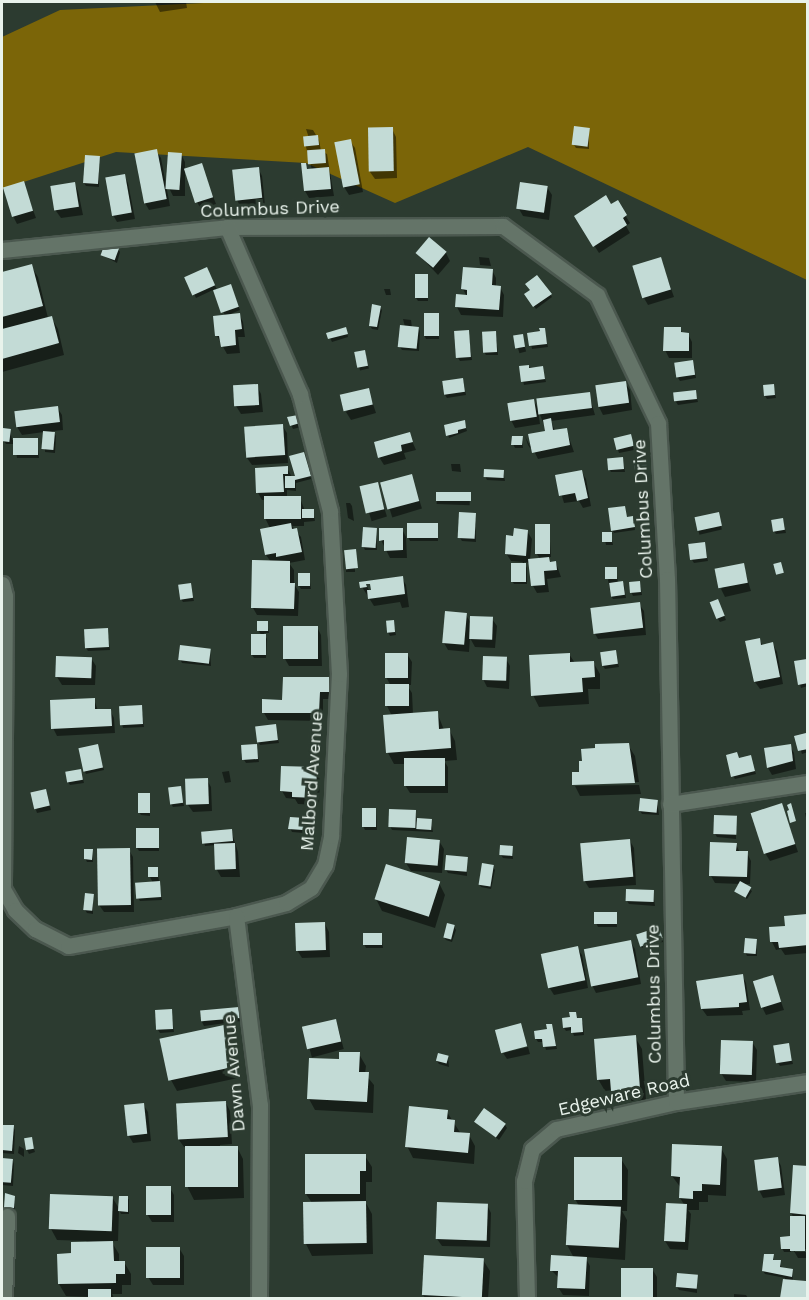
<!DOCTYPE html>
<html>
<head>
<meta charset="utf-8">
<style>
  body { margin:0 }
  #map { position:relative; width:809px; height:1300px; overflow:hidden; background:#2c3b30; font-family:"Work Sans",sans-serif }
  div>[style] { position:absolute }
  .forest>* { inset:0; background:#7b6508 }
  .shadow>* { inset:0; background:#0007; transform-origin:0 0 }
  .building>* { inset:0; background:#c3dbd6; transform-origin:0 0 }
  .roads { filter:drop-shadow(2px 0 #4b584f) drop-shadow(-2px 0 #4b584f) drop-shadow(0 2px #4b584f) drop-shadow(0 -2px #4b584f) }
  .street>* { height:15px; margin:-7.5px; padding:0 7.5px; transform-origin:7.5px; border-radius:7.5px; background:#647468 }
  span { translate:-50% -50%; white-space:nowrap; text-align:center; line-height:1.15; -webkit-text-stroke:6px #2c3b30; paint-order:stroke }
  .street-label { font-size:18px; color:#e9f3ec }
  .frame { position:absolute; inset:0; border:3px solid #e9f3ec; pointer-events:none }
</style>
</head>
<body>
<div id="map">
  <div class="forest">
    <div style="clip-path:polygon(224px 2px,807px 2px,807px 280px,528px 147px,395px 203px,306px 163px,116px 152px,2px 189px,2px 37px,60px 10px)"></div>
  </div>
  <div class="shadow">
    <div style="clip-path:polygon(155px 2px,186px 2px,187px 8px,160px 12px)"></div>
    <div style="clip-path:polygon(306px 129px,313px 130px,319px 140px,321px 151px,327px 154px,334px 196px,309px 198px,305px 191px,305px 165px,308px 170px,312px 170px,306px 147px,305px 138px,309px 138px)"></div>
    <div style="clip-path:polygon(392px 129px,396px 137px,397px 178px,375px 179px,370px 172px)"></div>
    <div style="clip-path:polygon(589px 129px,589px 149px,576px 148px,574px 145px)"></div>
    <div style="clip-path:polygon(350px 141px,355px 148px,363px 192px,349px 195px,344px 187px)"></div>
    <div style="clip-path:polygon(156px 151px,161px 158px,170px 206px,149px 210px,145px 203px)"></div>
    <div style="clip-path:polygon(181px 154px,185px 162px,185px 196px,173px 196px,169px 188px)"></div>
    <div style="clip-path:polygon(99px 158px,99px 187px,86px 186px,84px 183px)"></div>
    <div style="clip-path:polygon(201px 165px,216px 204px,201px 209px,197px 202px)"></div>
    <div style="clip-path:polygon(258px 168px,262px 176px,265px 205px,241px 208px,237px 200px)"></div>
    <div style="clip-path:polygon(124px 175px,128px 183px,135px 219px,117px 222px,113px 215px,106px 179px)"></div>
    <div style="clip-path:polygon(23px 183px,36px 218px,17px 224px,13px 216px)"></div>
    <div style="clip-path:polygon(74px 183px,78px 191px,83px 215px,61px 218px,56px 211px,52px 187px)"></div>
    <div style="clip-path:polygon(547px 187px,552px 195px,549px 220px,523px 216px,519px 209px)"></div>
    <div style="clip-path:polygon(617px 202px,630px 223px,626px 226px,630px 233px,599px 253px,576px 217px)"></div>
    <div style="clip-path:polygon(118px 249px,120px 252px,117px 263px,102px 255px)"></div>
    <div style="clip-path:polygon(417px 253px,446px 253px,450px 261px,438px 275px)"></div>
    <div style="clip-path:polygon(479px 257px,489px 258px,491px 266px,480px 265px)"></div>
    <div style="clip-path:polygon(660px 258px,674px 297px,648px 305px,644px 298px)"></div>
    <div style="clip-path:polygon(31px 266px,38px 277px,48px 318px,51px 317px,58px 329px,64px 355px,2px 372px,2px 274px)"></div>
    <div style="clip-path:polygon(207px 269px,217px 290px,232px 289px,240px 310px,228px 315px,239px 314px,243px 322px,245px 337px,238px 337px,240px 353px,227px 354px,217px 336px,225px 316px,215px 289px,196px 298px,187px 279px)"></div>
    <div style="clip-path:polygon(492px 270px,496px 278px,496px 287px,500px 287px,504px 295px,503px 317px,461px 315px,457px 307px,467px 297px,463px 289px)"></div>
    <div style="clip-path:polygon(427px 276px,428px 301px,418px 301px,416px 298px)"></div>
    <div style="clip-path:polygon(384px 289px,390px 289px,391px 295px,386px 295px)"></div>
    <div style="clip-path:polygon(550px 294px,552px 297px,536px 309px,526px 295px)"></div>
    <div style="clip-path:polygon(380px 307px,382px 310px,378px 330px,372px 329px,370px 326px)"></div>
    <div style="clip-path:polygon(438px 315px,439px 339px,426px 339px,424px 335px)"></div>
    <div style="clip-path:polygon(403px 319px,411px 320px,412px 328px,418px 328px,420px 331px,419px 351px,402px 350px,400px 347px,405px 327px)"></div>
    <div style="clip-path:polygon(544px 329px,548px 347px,532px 349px,529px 334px)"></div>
    <div style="clip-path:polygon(680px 329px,683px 334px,688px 334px,692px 342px,692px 358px,669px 358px,665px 350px)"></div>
    <div style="clip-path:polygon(347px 332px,348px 337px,332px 342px,328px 334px)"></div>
    <div style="clip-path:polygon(468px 332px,472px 360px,460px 361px,458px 358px)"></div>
    <div style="clip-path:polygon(496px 333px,498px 355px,486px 355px,484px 352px)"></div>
    <div style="left:522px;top:336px;width:16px;height:7px;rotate:75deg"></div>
    <div style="left:365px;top:352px;width:17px;height:9px;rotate:77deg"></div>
    <div style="clip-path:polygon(694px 365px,696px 378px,680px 381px,678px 378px)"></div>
    <div style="clip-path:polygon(520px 367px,542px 367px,546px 382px,524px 385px)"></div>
    <div style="clip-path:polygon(463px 380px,466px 395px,447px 398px,445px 395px)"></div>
    <div style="clip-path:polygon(625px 383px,630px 390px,632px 410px,603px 415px,599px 407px)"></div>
    <div style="clip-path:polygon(773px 385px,776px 398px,767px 399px,765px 396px)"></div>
    <div style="clip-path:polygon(257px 386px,261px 394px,263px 412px,241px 414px,236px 406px)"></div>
    <div style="clip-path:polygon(368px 389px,376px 413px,351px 420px,346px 412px)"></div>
    <div style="clip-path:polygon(695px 391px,698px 402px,678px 405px,676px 402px)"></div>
    <div style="clip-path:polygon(589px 394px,595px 415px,551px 421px,555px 431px,566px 429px,574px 452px,538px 459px,532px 447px,530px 448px,528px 445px,525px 436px,530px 446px,547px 432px,538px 410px,540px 424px,515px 428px,511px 420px,533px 400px,541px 413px)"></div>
    <div style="clip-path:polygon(57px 407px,62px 415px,63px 430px,53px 431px,56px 436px,55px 453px,45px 452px,44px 432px,22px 435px,17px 427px)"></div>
    <div style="clip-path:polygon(299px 420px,301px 427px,293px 429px,291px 425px)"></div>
    <div style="clip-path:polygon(464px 422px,467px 431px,449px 438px,448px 435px)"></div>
    <div style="clip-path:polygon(282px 425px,287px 433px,288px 463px,252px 465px,247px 458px)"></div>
    <div style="clip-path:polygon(10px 430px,12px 440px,37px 440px,39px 458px,17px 458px,15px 444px,6px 444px,4px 441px)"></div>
    <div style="clip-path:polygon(409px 434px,416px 450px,404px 453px,406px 459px,384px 465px,379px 457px)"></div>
    <div style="clip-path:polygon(522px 438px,523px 448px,515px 448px,513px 444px)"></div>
    <div style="clip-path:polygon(632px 439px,634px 450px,619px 453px,618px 450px)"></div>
    <div style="clip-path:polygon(305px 456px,311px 479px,296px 483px,296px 491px,287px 490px,287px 498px,300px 498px,305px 511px,313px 511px,315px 521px,304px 522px,304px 526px,292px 526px,301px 537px,305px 560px,289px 563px,294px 570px,294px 584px,299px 592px,298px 616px,257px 615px,253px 608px,271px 562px,266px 555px,270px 528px,265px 518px,265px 500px,262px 500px,258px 493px,287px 468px,292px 477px,297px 477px)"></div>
    <div style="clip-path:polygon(645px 457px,648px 472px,639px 473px,637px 469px)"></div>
    <div style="clip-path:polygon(623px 459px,625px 472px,611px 472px,609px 469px)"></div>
    <div style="clip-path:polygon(451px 464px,460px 464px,461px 472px,452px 471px)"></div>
    <div style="clip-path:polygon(503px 471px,505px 481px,487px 480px,485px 476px)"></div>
    <div style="clip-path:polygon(581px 471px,586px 479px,591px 506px,583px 508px,579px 501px,564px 503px,556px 476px)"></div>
    <div style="left:412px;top:476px;width:34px;height:31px;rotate:73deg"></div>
    <div style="left:377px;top:484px;width:34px;height:16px;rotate:73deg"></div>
    <div style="left:437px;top:493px;width:33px;height:11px;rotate:2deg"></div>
    <div style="clip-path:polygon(346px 503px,350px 503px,352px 506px,354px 521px,348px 518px)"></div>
    <div style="clip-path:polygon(624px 507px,627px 519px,632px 518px,634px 521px,635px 530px,614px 533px,612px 530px)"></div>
    <div style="left:647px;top:511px;width:19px;height:7px;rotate:74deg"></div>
    <div style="left:718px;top:513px;width:17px;height:23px;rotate:77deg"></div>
    <div style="clip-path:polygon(475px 514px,476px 542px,462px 541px,460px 538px)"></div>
    <div style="clip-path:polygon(783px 520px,786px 533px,776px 534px,774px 531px)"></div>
    <div style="clip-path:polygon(437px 525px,438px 541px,410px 541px,408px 537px)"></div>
    <div style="clip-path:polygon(549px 525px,551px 557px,548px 557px,551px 563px,556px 563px,561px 577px,547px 579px,549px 592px,537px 593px,533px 586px,530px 563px,524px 562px,527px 568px,527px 584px,514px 584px,512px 581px,523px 562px,511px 561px,506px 553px,514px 537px,527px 531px,532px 539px,530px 560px,540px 559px,537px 554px)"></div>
    <div style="clip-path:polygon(376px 529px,377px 550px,365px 550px,363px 546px)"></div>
    <div style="clip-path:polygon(402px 529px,406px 537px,407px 558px,390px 558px,381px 540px)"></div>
    <div style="clip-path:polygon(614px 533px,611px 534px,613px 545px,606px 545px,604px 534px)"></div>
    <div style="clip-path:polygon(704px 544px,708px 561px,694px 563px,692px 560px)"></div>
    <div style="left:346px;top:551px;width:9px;height:21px"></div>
    <div style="clip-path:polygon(743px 565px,751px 591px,725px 597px,721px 589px)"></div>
    <div style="clip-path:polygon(616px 569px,618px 583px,622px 582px,624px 585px,626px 598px,613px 599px,611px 596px,608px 580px)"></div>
    <div style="clip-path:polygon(309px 575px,311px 589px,301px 589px,299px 586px)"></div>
    <div style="clip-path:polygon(402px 578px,406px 585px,409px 607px,402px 608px,400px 602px,374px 606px,362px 587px,365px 583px,373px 597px)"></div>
    <div style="clip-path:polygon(640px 583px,642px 595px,633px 596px,631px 592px)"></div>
    <div style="clip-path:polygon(190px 584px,194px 601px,183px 602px,181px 599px)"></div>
    <div style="clip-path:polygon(639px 604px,644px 611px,646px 635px,598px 639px,594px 632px)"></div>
    <div style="clip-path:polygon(719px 604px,726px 620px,720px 622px,718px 619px)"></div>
    <div style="clip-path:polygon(466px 615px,471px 623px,492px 619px,497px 626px,495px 648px,475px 647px,470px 638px,469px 652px,448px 650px,444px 643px)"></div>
    <div style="clip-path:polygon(393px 622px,396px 635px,390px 636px,388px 632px)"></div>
    <div style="clip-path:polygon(267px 623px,269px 633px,264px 633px,267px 639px,266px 658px,254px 658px,252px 655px,262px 636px,258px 630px)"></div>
    <div style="clip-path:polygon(317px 627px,321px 635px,322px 666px,289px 666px,285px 659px)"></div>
    <div style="clip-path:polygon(107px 630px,110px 650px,88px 651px,86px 648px)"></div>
    <div style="clip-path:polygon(759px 639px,763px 646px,773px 644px,777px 652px,783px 684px,760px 689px,755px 682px)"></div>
    <div style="clip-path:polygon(210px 650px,211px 666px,182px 663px,180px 659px)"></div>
    <div style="clip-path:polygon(615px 651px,619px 667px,605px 669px,603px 666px)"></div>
    <div style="clip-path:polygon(407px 654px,412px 662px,411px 685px,407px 685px,412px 693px,413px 714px,437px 712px,444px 730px,449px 729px,455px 741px,457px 760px,444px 761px,448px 767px,448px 793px,410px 793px,405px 785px,406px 764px,394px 764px,388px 753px,385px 716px,392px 716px,387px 706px,391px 686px,386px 677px)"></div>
    <div style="clip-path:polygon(569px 654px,575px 663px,593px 662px,600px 674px,600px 689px,588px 689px,589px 704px,539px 707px,533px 695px)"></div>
    <div style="clip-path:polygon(91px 658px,96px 666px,95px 685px,62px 685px,57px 677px)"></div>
    <div style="clip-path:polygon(506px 659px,510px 666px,509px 689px,487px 687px,483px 679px)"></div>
    <div style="clip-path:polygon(806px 661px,808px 686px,801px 688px,800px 684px)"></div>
    <div style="clip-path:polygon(328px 679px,333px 687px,332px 699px,323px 699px,323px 721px,268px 720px,264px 713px)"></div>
    <div style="clip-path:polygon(94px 699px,98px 711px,110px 710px,114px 718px,115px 733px,57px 736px,53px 728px)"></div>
    <div style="clip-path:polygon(141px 707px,144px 727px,123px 728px,122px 724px)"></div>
    <div style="clip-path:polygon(275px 726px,279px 743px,260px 745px,258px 742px)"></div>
    <div style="clip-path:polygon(806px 734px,808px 752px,802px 754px,796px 737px)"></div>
    <div style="clip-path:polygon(256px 745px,259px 762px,246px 763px,244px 760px)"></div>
    <div style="clip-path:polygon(628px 745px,635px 756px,639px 782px,574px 783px,580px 773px)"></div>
    <div style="clip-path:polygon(97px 746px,104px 770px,86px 774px,84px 770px)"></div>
    <div style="clip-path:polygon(790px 746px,794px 753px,796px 769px,772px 775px,768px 768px)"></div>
    <div style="clip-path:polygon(750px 757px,756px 774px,735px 779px,733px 776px,739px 760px)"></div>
    <div style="clip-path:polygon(316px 769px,320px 776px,319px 805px,298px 804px,295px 799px,286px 798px,282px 791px)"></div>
    <div style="clip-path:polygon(229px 771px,231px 782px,225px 783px,222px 772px)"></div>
    <div style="clip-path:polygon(82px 774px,84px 783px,70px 785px,68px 782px)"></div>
    <div style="clip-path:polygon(207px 780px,211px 787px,212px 811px,193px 812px,188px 805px)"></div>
    <div style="clip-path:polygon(639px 785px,641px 794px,580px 796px,575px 786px)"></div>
    <div style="clip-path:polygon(180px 787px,184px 806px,173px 807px,171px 804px)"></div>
    <div style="clip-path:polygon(47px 794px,51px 810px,37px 813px,36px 810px)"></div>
    <div style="clip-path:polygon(149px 795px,150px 816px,141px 815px,139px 812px)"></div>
    <div style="clip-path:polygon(657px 801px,659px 815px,642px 814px,640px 811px)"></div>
    <div style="clip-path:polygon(782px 805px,798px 852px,770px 861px,765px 853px)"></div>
    <div style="clip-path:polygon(376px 810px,377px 830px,365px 830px,363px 826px)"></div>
    <div style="clip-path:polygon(415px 811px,417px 820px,431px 820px,433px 832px,392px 830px,390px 826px)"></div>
    <div style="clip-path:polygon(805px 813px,808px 813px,808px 827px)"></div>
    <div style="clip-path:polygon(736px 818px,736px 839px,717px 837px,715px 834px)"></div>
    <div style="clip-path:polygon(304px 820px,304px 833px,292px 832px,290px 828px)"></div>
    <div style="clip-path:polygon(158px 830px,159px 851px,139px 851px,137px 848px)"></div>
    <div style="clip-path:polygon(231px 830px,238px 852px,240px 877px,221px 877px,217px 870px,216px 845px,205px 846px,202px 832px)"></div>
    <div style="clip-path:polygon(439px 841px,444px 849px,442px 873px,411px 871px,406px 863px)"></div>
    <div style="clip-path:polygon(630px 841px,634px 848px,636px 885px,589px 888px,584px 880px)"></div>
    <div style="clip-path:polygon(736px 844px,740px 853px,747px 853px,751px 861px,750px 884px,743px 884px,752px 891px,747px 899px,736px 891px,740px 884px,715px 883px,711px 876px)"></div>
    <div style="clip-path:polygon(512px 848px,513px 859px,503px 858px,501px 855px)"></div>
    <div style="clip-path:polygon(92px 850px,93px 862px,87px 862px,85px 858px)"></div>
    <div style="clip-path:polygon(129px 850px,133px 857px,134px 912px,104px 912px,99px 905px)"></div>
    <div style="clip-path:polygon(467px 859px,467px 876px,448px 873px,446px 870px)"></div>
    <div style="clip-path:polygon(493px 867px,495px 870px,491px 889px,481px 887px,479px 883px)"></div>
    <div style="clip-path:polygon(157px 869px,162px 900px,140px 901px,138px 898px,153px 883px,150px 877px)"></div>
    <div style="clip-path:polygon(439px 883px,445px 895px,435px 928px,382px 911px,376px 899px)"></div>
    <div style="clip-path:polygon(653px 892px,655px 906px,629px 904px,627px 901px)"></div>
    <div style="clip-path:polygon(93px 895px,93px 914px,87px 913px,85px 910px)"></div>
    <div style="clip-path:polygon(616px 914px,617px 927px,598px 927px,596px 923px)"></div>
    <div style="clip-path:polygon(806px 915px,808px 953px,785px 955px,781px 949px,776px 950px,772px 942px,787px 927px)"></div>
    <div style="clip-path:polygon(325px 924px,329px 932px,330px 957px,302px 958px,297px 950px)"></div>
    <div style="clip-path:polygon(454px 927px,456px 930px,452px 942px,446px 940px,444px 937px)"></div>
    <div style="clip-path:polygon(661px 932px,663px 942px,642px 948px,640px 944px)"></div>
    <div style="clip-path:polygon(381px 935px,383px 948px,366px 948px,364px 944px)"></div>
    <div style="clip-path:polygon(756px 940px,757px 956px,747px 956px,745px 952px)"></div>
    <div style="clip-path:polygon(630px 941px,635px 949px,641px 984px,596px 993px,592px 985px)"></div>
    <div style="clip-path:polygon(577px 948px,582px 955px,588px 988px,554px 995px,549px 987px)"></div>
    <div style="clip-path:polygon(742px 975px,746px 983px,750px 1010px,742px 1011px,743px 1015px,707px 1016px,702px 1009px)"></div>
    <div style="clip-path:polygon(772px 976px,784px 1010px,766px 1015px,762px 1007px)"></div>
    <div style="clip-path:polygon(238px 1009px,241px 1021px,204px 1026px,202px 1022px)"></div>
    <div style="clip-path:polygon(171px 1011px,174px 1032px,160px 1033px,158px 1030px)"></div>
    <div style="clip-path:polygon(576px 1013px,578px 1020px,583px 1023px,584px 1035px,574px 1036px,572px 1030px,566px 1031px,564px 1028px)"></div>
    <div style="left:336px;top:1020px;width:30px;height:33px;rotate:75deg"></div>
    <div style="clip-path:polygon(551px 1025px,557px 1049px,546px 1050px,544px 1042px,538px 1042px,536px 1039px)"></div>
    <div style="clip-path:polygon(223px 1027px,230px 1039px,238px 1078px,177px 1091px,171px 1080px,162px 1040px)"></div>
    <div style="clip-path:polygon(635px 1037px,642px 1049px,646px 1100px,619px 1102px,613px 1090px,605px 1091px,598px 1079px)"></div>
    <div style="clip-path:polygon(752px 1042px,757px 1050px,756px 1082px,726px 1081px,721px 1073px)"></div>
    <div style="clip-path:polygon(788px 1044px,793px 1064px,780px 1066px,778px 1063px)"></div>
    <div style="clip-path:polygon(528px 1047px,530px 1054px,507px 1059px,503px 1053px)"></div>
    <div style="clip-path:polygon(359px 1054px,366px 1066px,365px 1074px,374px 1085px,373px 1113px,315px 1110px,309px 1099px,340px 1060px)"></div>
    <div style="clip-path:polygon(448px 1057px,449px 1067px,439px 1064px,437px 1061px)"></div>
    <div style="clip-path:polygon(226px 1103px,230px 1111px,232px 1144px,220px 1145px,220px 1148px,237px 1147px,243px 1159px,244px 1198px,194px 1200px,188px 1188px,187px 1147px,184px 1147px,179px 1140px)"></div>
    <div style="clip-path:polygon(143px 1104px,148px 1112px,151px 1141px,133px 1143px,129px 1136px)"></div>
    <div style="clip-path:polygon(447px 1112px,461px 1134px,469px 1135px,475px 1146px,474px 1164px,413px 1158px,407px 1146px)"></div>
    <div style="clip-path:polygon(476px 1122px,505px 1125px,507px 1128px,499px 1140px)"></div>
    <div style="clip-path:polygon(2px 1126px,13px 1127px,15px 1130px,14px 1154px,2px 1153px)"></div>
    <div style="clip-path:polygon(31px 1139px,35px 1152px,29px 1154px,27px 1150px)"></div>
    <div style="clip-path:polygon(19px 1146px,24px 1149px,24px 1157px,18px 1153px)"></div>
    <div style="clip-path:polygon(721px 1148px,727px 1159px,726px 1196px,708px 1195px,708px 1202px,699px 1202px,699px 1210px,688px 1210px,691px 1214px,688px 1250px,670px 1249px,665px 1241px,685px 1206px,680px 1198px,681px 1188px,672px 1176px)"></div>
    <div style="clip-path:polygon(365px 1156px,372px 1167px,372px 1182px,366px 1182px,366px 1203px,372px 1214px,373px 1254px,312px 1256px,306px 1244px,312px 1203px,306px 1194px)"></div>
    <div style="clip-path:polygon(777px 1158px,781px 1166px,785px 1195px,763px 1198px,759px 1190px)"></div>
    <div style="clip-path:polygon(621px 1159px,628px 1170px,627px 1211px,622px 1211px,627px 1220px,625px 1260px,585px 1257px,590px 1266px,589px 1296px,563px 1295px,558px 1287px,559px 1278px,551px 1270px,574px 1258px,567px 1245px,579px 1206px,575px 1199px)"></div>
    <div style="clip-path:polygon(2px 1160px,13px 1161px,14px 1164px,13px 1186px,2px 1185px)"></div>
    <div style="clip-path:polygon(808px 1167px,808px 1249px,795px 1249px,795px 1252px,808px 1252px,808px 1258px,798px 1258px,791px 1246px,791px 1252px,784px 1252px,782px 1248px,789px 1238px,793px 1245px,794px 1218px,791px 1213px)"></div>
    <div style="clip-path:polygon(170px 1188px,174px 1195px,174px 1222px,152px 1222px,147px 1214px)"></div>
    <div style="clip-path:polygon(14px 1197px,15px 1211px,8px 1211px,6px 1208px)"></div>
    <div style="clip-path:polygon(112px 1197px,120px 1210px,127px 1197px,129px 1200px,129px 1214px,121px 1214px,119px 1210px,118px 1241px,111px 1241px,119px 1254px,119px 1262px,124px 1262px,131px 1274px,131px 1285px,122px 1285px,122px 1294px,112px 1294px,114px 1298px,66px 1296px,59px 1284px,59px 1255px,73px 1254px,87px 1241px,57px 1240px,51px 1229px)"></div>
    <div style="clip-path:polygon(487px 1205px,491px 1213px,490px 1247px,442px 1246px,437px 1239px)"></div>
    <div style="clip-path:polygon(179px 1248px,184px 1256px,184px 1285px,153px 1285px,148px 1277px)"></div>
    <div style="clip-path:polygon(773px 1256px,774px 1261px,780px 1262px,782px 1269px,792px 1270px,793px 1281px,808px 1285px,808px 1298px,781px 1298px,781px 1293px,784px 1293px,785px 1278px,765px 1274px,763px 1271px)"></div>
    <div style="clip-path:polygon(483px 1260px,490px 1271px,488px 1298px,425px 1298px,423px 1295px)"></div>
    <div style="clip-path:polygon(623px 1269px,652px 1269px,657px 1277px,657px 1298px,623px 1298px)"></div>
    <div style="clip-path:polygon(697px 1277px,697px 1293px,679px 1290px,677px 1287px)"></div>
    <div style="clip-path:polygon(734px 1294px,746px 1295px,748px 1298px,734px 1298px)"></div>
  </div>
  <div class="building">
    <div style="left:574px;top:126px;width:16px;height:19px;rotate:7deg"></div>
    <div style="left:393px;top:127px;width:44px;height:25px;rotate:89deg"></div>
    <div style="left:318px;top:135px;width:10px;height:15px;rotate:84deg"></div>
    <div style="left:351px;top:139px;width:46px;height:17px;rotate:79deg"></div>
    <div style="left:157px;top:149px;width:51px;height:23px;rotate:79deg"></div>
    <div style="left:325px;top:149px;width:14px;height:18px;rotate:86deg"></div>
    <div style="left:168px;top:152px;width:14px;height:37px;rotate:4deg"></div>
    <div style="left:85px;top:155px;width:15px;height:28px;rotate:4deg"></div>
    <div style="left:202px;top:163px;width:36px;height:19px;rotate:72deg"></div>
    <div style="clip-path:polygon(301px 163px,306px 163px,307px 169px,329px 167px,331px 189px,304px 191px)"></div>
    <div style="left:259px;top:167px;width:31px;height:27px;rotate:84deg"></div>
    <div style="left:125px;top:174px;width:39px;height:20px;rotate:80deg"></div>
    <div style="left:24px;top:181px;width:31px;height:22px;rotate:73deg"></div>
    <div style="left:75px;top:182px;width:25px;height:25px;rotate:81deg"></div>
    <div style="left:520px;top:182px;width:28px;height:27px;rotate:8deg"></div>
    <div style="clip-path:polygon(606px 195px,611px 204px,618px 200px,627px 215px,623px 218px,627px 225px,593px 247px,574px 216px)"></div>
    <div style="left:429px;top:237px;width:23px;height:21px;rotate:40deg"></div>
    <div style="left:105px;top:243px;width:15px;height:13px;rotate:20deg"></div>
    <div style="left:661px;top:257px;width:34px;height:30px;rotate:73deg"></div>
    <div style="clip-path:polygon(32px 264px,43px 306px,2px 317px,2px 272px)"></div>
    <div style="left:207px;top:267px;width:20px;height:25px;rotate:66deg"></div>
    <div style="clip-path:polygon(463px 267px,493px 269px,492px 285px,501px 286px,499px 310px,455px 307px,456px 294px,467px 295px,467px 290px,461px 289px)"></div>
    <div style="left:415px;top:274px;width:13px;height:24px"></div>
    <div style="clip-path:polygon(537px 275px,552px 294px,533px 307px,524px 294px,530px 290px,525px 284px)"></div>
    <div style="left:231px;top:284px;width:24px;height:19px;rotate:71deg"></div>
    <div style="clip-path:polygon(372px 304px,381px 306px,377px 327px,369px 326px)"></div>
    <div style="clip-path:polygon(240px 313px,242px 329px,235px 330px,236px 345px,221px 347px,219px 336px,215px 336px,213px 316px)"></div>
    <div style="left:424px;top:313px;width:15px;height:23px"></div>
    <div style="clip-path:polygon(52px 316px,59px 343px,2px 359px,2px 329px)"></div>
    <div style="left:400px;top:325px;width:19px;height:22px;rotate:6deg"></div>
    <div style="clip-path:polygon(346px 327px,348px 334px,328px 339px,326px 333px)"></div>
    <div style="clip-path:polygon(664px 327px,681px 327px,681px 332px,689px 333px,689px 351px,663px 351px)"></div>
    <div style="clip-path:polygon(539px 328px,545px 328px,547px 344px,529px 346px,527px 333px,540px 331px)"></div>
    <div style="left:469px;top:330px;width:27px;height:15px;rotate:86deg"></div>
    <div style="left:496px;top:331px;width:21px;height:14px;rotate:87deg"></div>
    <div style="left:523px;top:334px;width:13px;height:10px;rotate:81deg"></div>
    <div style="left:365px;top:350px;width:16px;height:11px;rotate:79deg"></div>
    <div style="left:693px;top:360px;width:15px;height:19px;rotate:82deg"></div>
    <div style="clip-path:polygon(529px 365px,529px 368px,543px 366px,545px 379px,521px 382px,519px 366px)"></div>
    <div style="left:463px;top:378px;width:14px;height:21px;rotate:82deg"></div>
    <div style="left:626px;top:381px;width:22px;height:31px;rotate:82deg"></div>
    <div style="left:258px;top:384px;width:21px;height:25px;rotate:87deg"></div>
    <div style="left:774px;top:384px;width:11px;height:11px;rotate:85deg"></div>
    <div style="left:369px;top:388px;width:17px;height:30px;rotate:77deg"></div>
    <div style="left:696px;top:390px;width:9px;height:23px;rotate:84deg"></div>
    <div style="left:590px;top:392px;width:16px;height:54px;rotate:83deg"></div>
    <div style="left:534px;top:399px;width:18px;height:27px;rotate:81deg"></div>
    <div style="left:58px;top:406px;width:16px;height:44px;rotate:83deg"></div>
    <div style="clip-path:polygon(298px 415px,300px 423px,290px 426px,287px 417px)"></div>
    <div style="clip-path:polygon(551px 418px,553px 430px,567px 428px,570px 445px,532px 453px,528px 434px,545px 431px,543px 420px)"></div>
    <div style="clip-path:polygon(465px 420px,466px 428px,458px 430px,458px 433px,446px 436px,444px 425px)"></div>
    <div style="left:283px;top:424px;width:31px;height:39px;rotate:86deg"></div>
    <div style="left:3px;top:428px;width:8px;height:13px;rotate:7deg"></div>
    <div style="left:43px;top:431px;width:12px;height:18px;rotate:5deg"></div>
    <div style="clip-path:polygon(410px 432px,413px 442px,401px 445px,402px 451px,378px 458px,374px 442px)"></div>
    <div style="left:631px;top:434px;width:12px;height:18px;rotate:76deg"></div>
    <div style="clip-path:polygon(512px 436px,523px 436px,522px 445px,511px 445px)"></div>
    <div style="left:13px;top:438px;width:25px;height:17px"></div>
    <div style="clip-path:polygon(304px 452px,311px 476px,295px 480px,295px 488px,285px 488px,285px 476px,295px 476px,289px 456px)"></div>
    <div style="left:646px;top:456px;width:13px;height:12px;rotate:86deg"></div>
    <div style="left:623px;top:457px;width:12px;height:16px;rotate:85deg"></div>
    <div style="clip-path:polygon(288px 466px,288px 474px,283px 474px,284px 492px,256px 493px,255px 468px)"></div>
    <div style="left:484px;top:469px;width:20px;height:8px;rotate:3deg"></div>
    <div style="clip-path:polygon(582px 470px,588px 498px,577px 501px,575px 493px,559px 496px,555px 475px)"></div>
    <div style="left:412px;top:474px;width:28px;height:33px;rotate:75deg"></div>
    <div style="left:378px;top:482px;width:28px;height:19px;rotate:77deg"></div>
    <div style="left:436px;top:492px;width:35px;height:9px"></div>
    <div style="left:264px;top:496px;width:37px;height:23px"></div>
    <div style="clip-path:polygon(625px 506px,627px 517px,633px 516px,635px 527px,611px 531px,608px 508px)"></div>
    <div style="left:314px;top:509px;width:9px;height:12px;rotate:90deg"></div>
    <div style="left:648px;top:509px;width:17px;height:10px;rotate:80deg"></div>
    <div style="left:459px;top:512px;width:17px;height:26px;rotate:3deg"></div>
    <div style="left:719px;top:512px;width:14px;height:25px;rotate:78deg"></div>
    <div style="left:783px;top:518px;width:12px;height:12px;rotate:81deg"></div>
    <div style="clip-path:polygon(291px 523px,292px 529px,297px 528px,302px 552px,276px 557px,276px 553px,265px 555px,260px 529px)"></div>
    <div style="left:407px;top:523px;width:31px;height:15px"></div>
    <div style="left:535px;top:524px;width:15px;height:30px"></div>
    <div style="left:363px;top:527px;width:14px;height:20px;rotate:4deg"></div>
    <div style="clip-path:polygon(379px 528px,403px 528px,403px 550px,384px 551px,384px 540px,379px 541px)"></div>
    <div style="clip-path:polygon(514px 528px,528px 530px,526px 556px,505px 554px,506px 535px,513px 536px)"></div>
    <div style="left:602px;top:532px;width:10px;height:10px"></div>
    <div style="left:705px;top:542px;width:16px;height:17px;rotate:83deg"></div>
    <div style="left:356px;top:549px;width:19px;height:12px;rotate:84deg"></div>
    <div style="clip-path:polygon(549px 557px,550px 562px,556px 561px,557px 570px,544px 571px,545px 585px,531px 586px,528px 559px)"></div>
    <div style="clip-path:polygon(252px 560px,290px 561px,290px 583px,295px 583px,294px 609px,251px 608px)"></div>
    <div style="left:781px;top:562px;width:11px;height:8px;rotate:75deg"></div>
    <div style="left:511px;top:563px;width:15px;height:19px"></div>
    <div style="left:744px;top:563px;width:20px;height:30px;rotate:79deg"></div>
    <div style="left:617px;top:567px;width:12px;height:12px;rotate:90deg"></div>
    <div style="left:298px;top:573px;width:12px;height:13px"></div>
    <div style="clip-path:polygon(403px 576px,405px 594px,368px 599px,367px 590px,371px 590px,370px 584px,366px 584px,367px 587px,360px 588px,359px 582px)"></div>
    <div style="left:623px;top:581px;width:14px;height:14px;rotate:82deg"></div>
    <div style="left:640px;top:581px;width:11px;height:11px;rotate:85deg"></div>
    <div style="left:191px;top:583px;width:15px;height:13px;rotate:82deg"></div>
    <div style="left:718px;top:599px;width:18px;height:9px;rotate:68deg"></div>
    <div style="left:640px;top:602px;width:26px;height:50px;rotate:83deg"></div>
    <div style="left:445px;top:611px;width:22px;height:32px;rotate:5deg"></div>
    <div style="left:470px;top:616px;width:23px;height:23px;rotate:2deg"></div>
    <div style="left:394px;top:620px;width:12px;height:8px;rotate:85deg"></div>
    <div style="left:257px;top:621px;width:11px;height:10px"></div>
    <div style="left:283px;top:626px;width:35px;height:33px"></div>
    <div style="left:108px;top:628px;width:19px;height:24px;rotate:87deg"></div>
    <div style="left:251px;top:634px;width:15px;height:21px"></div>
    <div style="clip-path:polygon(760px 638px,761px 645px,773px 642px,780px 677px,754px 682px,745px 641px)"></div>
    <div style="left:180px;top:645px;width:31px;height:15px;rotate:7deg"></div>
    <div style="left:616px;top:650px;width:14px;height:16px;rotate:82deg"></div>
    <div style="left:385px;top:653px;width:23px;height:25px"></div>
    <div style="clip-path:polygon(570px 653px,570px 662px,594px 661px,595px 677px,582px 678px,583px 692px,531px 696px,529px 655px)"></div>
    <div style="left:56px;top:656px;width:36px;height:21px;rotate:2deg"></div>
    <div style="left:483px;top:656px;width:24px;height:24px;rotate:2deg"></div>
    <div style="clip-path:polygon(807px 659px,808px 683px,798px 685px,794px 661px)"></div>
    <div style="clip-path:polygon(283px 677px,329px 677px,329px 692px,320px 692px,319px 713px,262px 713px,262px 699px,282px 700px)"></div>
    <div style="left:409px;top:684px;width:22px;height:24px;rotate:90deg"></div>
    <div style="clip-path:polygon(95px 698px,95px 709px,111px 709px,112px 726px,51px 729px,50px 700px)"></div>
    <div style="left:142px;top:705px;width:19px;height:23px;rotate:87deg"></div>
    <div style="clip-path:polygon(438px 711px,439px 729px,450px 728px,451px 748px,386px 753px,383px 715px)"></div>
    <div style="left:276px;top:724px;width:16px;height:21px;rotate:83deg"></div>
    <div style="clip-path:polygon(806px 733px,808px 749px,798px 751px,794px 736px)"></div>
    <div style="clip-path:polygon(629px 743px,635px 783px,572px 785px,572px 772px,579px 772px,579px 761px,582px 761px,581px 749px,595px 748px,595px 744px)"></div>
    <div style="left:98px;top:744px;width:24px;height:20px;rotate:78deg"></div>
    <div style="left:257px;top:744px;width:15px;height:16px;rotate:86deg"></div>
    <div style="clip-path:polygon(791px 744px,793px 761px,767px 768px,764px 748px)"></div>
    <div style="clip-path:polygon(737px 752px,739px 758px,751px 755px,755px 771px,731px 777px,726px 755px)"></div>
    <div style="left:404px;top:758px;width:41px;height:28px"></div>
    <div style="clip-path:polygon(281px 766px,317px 767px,316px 798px,292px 797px,292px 792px,280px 791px)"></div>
    <div style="left:81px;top:769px;width:11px;height:16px;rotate:80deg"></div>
    <div style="left:208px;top:778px;width:26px;height:23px;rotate:88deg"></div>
    <div style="left:181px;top:786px;width:17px;height:13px;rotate:83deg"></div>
    <div style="left:46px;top:789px;width:17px;height:16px;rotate:77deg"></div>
    <div style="left:138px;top:793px;width:12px;height:20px"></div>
    <div style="left:640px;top:798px;width:18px;height:13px;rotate:6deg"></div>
    <div style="left:782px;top:803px;width:43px;height:33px;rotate:72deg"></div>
    <div style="clip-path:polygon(791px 803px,796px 821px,790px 823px,787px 811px,789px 810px,787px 805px)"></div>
    <div style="left:362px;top:808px;width:14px;height:19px"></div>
    <div style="left:389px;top:809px;width:27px;height:18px;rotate:2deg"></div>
    <div style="left:714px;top:815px;width:23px;height:19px;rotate:2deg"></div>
    <div style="clip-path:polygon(290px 817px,305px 818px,303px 830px,288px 829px)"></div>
    <div style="left:417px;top:818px;width:15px;height:11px;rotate:4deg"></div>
    <div style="left:136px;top:828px;width:23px;height:20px"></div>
    <div style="left:232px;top:829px;width:12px;height:31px;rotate:85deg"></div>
    <div style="left:407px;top:837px;width:33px;height:26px;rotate:5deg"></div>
    <div style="left:630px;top:839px;width:38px;height:50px;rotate:85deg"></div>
    <div style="clip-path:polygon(710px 842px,737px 843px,736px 851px,748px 851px,747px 877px,709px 876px)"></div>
    <div style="left:235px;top:843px;width:26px;height:21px;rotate:88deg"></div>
    <div style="left:500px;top:845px;width:13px;height:10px;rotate:4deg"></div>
    <div style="left:130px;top:848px;width:57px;height:33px;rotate:89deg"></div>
    <div style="clip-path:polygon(84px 849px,93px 849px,92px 860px,84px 859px)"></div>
    <div style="left:446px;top:855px;width:22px;height:15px;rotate:5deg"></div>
    <div style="left:482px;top:863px;width:12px;height:22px;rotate:9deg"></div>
    <div style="left:386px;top:864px;width:57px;height:37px;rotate:18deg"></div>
    <div style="left:148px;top:867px;width:10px;height:10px"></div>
    <div style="left:160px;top:881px;width:16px;height:25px;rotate:86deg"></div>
    <div style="left:740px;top:881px;width:13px;height:12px;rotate:29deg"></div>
    <div style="left:626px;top:889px;width:28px;height:12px;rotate:2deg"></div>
    <div style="left:85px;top:893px;width:9px;height:17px;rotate:6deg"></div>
    <div style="left:594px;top:912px;width:23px;height:12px"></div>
    <div style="clip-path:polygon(807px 914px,808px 945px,779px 948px,778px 942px,770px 942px,769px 927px,785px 926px,784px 916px)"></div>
    <div style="left:325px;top:922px;width:28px;height:30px;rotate:88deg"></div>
    <div style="left:447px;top:923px;width:8px;height:15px;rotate:14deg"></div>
    <div style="left:659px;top:927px;width:13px;height:24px;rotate:72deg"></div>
    <div style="left:363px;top:933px;width:19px;height:12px"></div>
    <div style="left:745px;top:938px;width:12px;height:15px;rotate:5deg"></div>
    <div style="left:631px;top:940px;width:38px;height:48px;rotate:79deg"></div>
    <div style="left:578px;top:946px;width:35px;height:38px;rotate:78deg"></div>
    <div style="clip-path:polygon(743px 974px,747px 1002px,739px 1003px,739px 1007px,701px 1009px,696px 981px)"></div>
    <div style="left:773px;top:975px;width:28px;height:21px;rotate:73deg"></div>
    <div style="left:239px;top:1007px;width:11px;height:39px;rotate:85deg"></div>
    <div style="left:172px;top:1009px;width:20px;height:17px;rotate:87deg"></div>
    <div style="clip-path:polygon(569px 1012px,576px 1012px,577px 1018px,582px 1018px,583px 1032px,571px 1033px,571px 1027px,563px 1028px,562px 1018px,570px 1017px)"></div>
    <div style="left:336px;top:1019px;width:23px;height:35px;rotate:77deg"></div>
    <div style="left:521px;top:1023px;width:24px;height:27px;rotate:75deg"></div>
    <div style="clip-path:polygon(546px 1024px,552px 1024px,556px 1046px,543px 1047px,542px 1039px,535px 1039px,534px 1031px,547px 1029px)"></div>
    <div style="left:224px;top:1025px;width:43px;height:66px;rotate:78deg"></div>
    <div style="clip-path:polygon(636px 1035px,640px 1089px,611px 1091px,610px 1079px,597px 1080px,594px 1039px)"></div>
    <div style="left:721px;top:1040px;width:32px;height:34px;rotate:2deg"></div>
    <div style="left:789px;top:1043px;width:18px;height:16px;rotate:81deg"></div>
    <div style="clip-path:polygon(339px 1052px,360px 1052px,359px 1072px,369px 1072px,367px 1102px,307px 1099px,309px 1058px,339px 1059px)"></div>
    <div style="left:438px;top:1053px;width:11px;height:8px;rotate:15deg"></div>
    <div style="left:226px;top:1101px;width:36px;height:50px;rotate:87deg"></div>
    <div style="left:144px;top:1103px;width:31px;height:20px;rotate:84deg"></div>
    <div style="clip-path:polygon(409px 1106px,448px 1110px,447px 1119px,455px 1120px,454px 1132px,470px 1133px,468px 1153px,405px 1147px)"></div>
    <div style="left:484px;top:1108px;width:27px;height:17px;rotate:36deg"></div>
    <div style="clip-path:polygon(2px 1125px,14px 1125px,12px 1151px,2px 1150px)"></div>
    <div style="left:32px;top:1137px;width:12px;height:8px;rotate:81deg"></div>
    <div style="clip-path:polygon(672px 1144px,722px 1146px,720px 1185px,702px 1184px,702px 1191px,693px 1191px,693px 1199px,679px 1198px,680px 1177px,671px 1176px)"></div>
    <div style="left:238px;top:1146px;width:41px;height:53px;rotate:90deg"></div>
    <div style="clip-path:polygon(305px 1154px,366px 1154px,366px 1171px,360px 1171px,360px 1194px,305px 1194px)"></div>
    <div style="left:574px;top:1157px;width:48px;height:43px"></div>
    <div style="left:778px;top:1157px;width:31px;height:24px;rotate:83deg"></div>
    <div style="left:2px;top:1158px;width:11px;height:24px;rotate:5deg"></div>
    <div style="clip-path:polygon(793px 1165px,808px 1166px,808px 1215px,790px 1213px)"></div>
    <div style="left:146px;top:1186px;width:25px;height:29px"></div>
    <div style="clip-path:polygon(5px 1193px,15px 1196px,14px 1208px,4px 1208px)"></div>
    <div style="left:50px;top:1194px;width:63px;height:35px;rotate:2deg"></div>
    <div style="clip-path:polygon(119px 1196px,128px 1196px,128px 1212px,118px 1211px)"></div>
    <div style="left:366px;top:1201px;width:42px;height:63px;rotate:89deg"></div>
    <div style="left:437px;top:1202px;width:51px;height:37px;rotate:2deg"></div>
    <div style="left:666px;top:1203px;width:21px;height:38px;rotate:3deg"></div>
    <div style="left:568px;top:1204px;width:53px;height:41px;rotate:3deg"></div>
    <div style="left:790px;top:1216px;width:15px;height:35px"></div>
    <div style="clip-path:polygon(790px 1236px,790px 1249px,781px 1249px,780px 1237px)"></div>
    <div style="clip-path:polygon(113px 1241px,114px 1261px,125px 1261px,125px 1274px,116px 1274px,116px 1283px,58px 1284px,57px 1254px,71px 1253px,71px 1242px)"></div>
    <div style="left:146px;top:1247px;width:34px;height:31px"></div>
    <div style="clip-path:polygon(764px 1254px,774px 1254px,773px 1260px,781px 1260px,780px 1267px,793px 1269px,792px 1277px,762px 1271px)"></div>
    <div style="left:424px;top:1255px;width:60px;height:40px;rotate:3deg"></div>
    <div style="clip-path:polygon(551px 1255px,587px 1257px,585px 1289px,557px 1288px,558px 1271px,550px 1271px)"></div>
    <div style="left:621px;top:1268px;width:32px;height:30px"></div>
    <div style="left:677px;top:1273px;width:21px;height:14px;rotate:5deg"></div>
    <div style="clip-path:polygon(783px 1279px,806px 1281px,808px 1295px,805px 1298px,780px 1298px)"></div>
    <div style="left:111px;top:1289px;width:9px;height:23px;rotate:90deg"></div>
  </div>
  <div class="roads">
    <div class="street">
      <div style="left:2px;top:250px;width:226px;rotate:-5.8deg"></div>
      <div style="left:227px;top:227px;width:276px;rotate:-0.2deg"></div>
      <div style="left:503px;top:226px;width:117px;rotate:36.3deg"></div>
      <div style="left:597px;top:295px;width:142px;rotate:64.5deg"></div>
      <div style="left:658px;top:423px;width:156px;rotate:86.7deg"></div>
      <div style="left:667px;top:579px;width:523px;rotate:89.01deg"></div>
      <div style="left:2px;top:584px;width:12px;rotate:76deg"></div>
      <div style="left:5px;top:596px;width:293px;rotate:90.4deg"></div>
      <div style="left:3px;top:889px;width:24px;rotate:60deg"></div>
      <div style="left:15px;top:910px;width:28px;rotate:44deg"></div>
      <div style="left:35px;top:929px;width:37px;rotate:27deg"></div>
      <div style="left:68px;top:946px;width:171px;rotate:-10.1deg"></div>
      <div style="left:236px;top:916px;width:52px;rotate:-14.6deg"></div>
      <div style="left:286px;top:903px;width:29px;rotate:-31deg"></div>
      <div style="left:311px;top:888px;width:27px;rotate:-59deg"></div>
      <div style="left:325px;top:865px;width:30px;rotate:-78deg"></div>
      <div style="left:331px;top:836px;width:162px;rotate:-87.2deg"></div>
      <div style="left:339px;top:674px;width:163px;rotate:-93.2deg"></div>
      <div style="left:330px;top:511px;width:121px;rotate:-104.4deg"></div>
      <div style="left:300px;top:394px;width:182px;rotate:-113.6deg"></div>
      <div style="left:670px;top:804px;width:140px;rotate:-8.7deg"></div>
      <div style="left:236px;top:916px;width:191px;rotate:82.8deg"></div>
      <div style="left:260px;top:1105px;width:193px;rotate:90.3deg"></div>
      <div style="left:4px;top:1298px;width:82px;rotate:-87.9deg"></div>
      <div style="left:527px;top:1298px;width:117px;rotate:-91.5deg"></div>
      <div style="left:524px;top:1181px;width:33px;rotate:-76deg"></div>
      <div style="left:532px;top:1149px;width:31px;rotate:-40deg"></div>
      <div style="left:556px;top:1129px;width:123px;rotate:-12.7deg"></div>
      <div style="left:676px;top:1102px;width:134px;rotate:-8.6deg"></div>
    </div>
  </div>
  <div class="street-label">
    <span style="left:270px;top:209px;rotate:-2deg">Columbus Drive</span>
    <span style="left:643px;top:509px;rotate:-93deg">Columbus Drive</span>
    <span style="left:312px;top:781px;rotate:-86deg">Malbord Avenue</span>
    <span style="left:654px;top:994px;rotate:-91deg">Columbus Drive</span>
    <span style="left:234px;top:1073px;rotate:-95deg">Dawn Avenue</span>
    <span style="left:624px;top:1095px;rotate:-13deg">Edgeware Road</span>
  </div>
  <div class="frame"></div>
</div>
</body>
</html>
